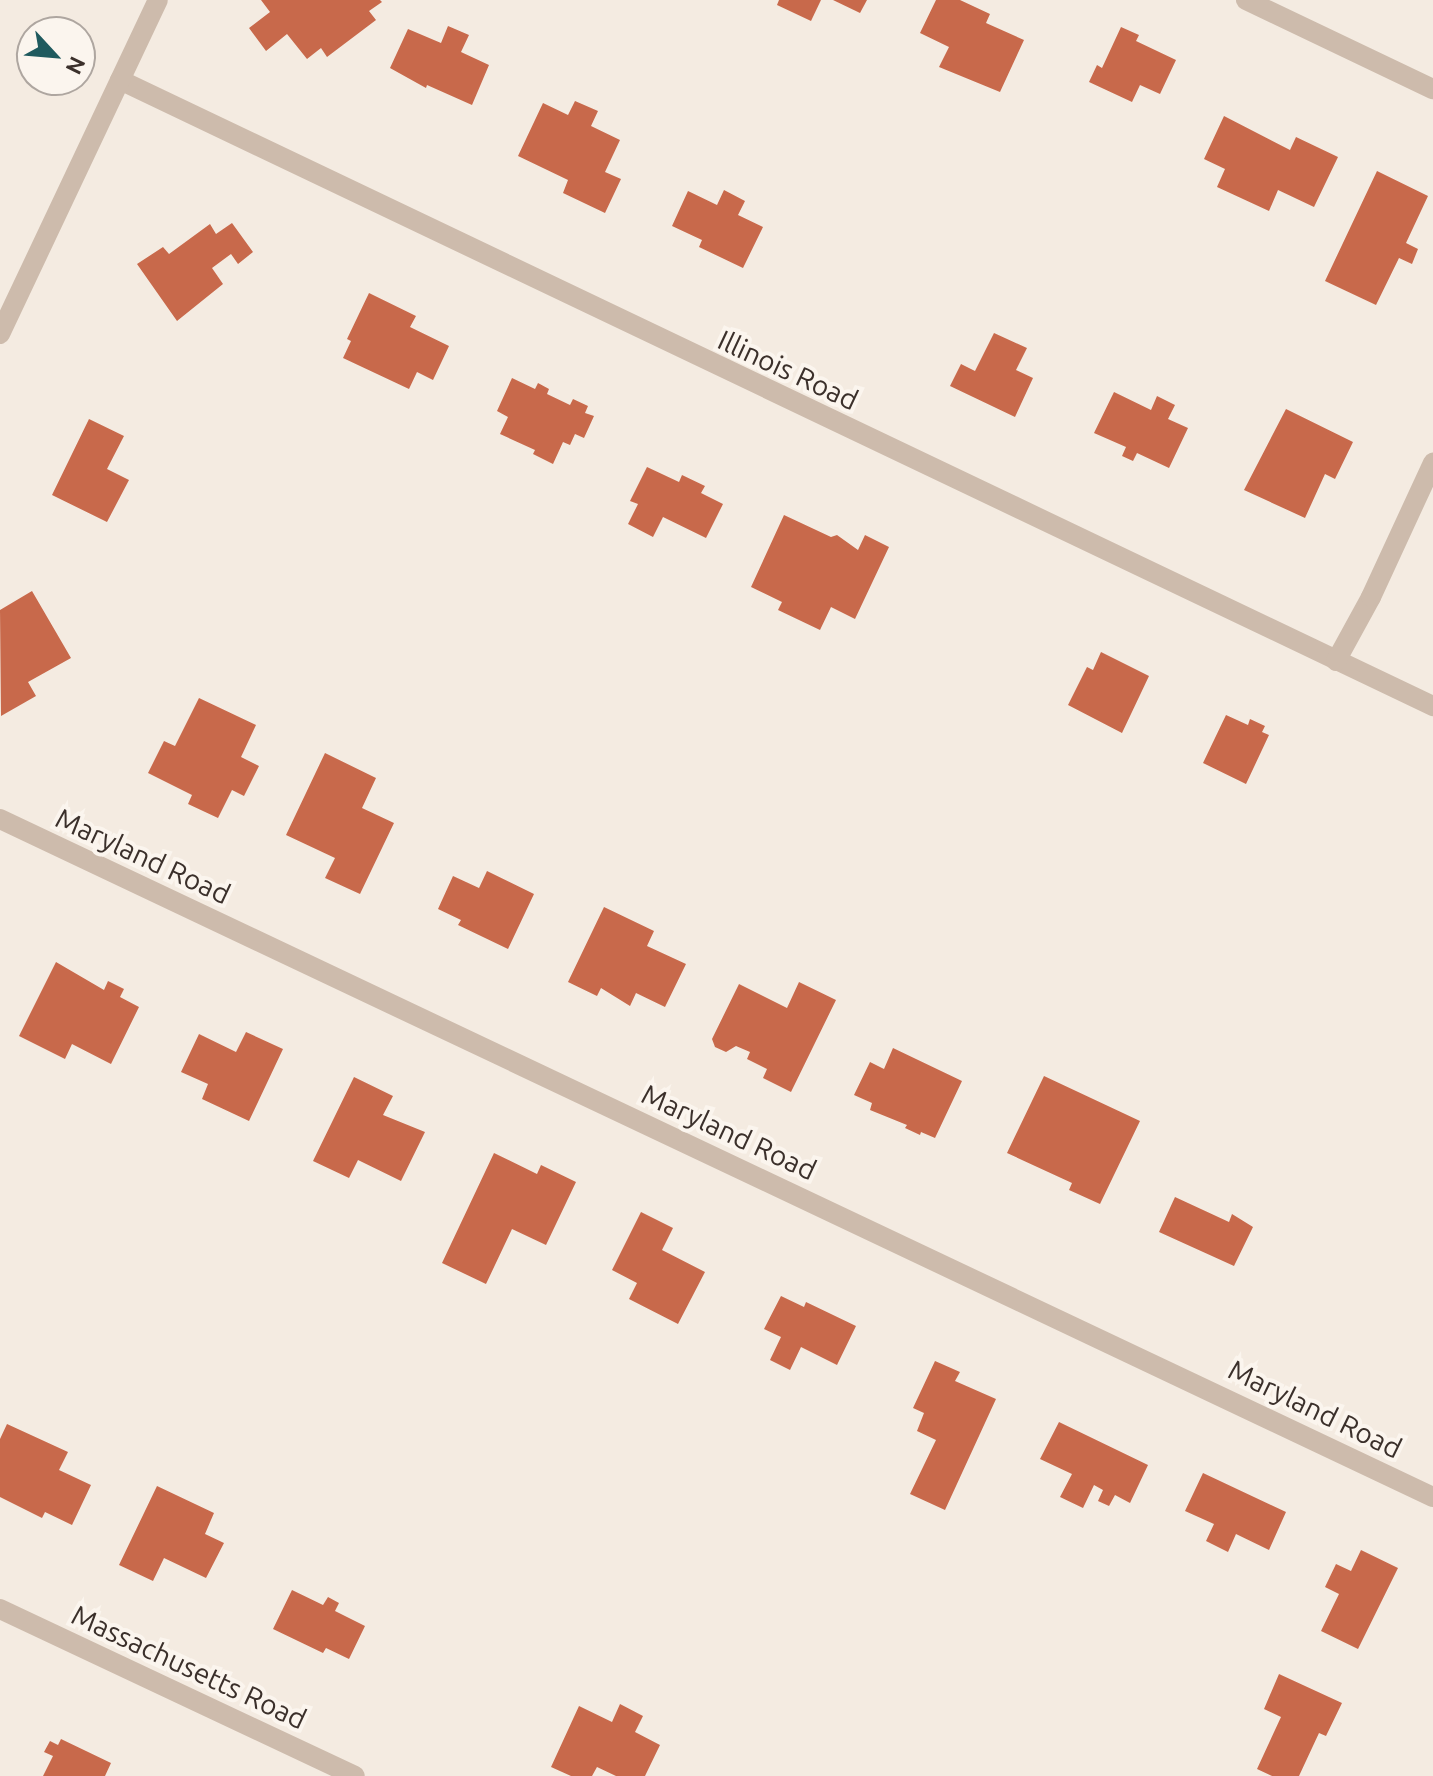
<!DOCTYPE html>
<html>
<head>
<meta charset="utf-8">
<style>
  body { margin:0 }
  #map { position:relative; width:1433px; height:1776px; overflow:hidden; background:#f4ebe1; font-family:Ubuntu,sans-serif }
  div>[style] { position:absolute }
  .building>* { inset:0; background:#c8694b }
  .minor>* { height:20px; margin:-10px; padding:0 10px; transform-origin:10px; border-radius:10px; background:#cdbbac }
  span { translate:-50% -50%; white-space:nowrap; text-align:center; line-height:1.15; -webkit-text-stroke:8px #fbf5ee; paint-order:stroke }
  .street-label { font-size:28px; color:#3b302b }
  .north { position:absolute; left:16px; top:16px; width:80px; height:80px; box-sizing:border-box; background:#fbf5ee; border:2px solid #aea6a0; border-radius:50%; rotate:116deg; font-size:22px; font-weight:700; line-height:32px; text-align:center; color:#3b302b }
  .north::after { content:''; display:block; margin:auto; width:28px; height:36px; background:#1f5a5e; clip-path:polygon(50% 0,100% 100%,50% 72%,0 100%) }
</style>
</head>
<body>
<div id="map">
  <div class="building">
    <div style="clip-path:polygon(261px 0,380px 0,382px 2px,369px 11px,376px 20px,327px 57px,321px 48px,307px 59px,287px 34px,266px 51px,249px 28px,270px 12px)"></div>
    <div style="clip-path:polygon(779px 0,821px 0,811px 21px,777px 5px)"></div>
    <div style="clip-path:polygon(833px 0,867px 0,860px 13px)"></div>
    <div style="clip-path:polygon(936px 0,960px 0,990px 14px,986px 23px,1024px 40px,1000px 92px,939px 67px,949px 47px,920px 33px)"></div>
    <div style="clip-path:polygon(448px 26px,469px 35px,461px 52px,489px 65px,472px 105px,427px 85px,426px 88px,390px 68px,408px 29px,441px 43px)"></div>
    <div style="clip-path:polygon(1121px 27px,1139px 35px,1136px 41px,1176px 60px,1160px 94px,1140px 85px,1132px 102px,1089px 82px,1097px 65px,1102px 68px)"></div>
    <div style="clip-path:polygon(575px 101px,598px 111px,591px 126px,620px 140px,605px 172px,621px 179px,605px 213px,563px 193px,568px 180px,518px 156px,543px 103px,568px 115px)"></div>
    <div style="clip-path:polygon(1224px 116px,1290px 150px,1296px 137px,1338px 157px,1314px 207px,1278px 190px,1269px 211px,1217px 187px,1225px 169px,1204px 159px)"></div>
    <div style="clip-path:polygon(1377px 171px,1428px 196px,1406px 243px,1418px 249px,1412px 264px,1399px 258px,1376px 305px,1325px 281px)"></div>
    <div style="clip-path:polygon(724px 190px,745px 201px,738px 215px,763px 227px,743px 268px,699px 247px,702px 240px,672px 226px,688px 191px,717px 205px)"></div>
    <div style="clip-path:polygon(232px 223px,253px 252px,238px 264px,231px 254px,212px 268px,223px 284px,177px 321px,137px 264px,163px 247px,169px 254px,210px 224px,216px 234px)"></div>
    <div style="clip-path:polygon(369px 293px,416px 316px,410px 327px,449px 346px,433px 380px,417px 372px,409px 389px,343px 358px,351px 341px,347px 339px)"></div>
    <div style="clip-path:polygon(994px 333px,1027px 348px,1016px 370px,1033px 378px,1015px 417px,950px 386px,961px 364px,975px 371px)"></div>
    <div style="clip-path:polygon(512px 378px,535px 389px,538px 383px,549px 389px,547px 394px,570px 405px,573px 399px,588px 406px,585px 413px,594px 416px,584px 438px,575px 434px,570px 445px,563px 442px,553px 464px,533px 454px,535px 450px,500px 434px,508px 417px,497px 411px)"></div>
    <div style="clip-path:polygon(1114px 392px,1151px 410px,1157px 396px,1175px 405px,1168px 419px,1188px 428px,1169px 468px,1137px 453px,1133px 461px,1122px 456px,1126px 447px,1094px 433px)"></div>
    <div style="clip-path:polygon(1286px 409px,1353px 442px,1335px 479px,1325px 474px,1305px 518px,1244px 490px)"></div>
    <div style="clip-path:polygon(89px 419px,124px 436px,107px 469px,129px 480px,107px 522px,52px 495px)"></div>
    <div style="clip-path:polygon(647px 467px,679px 482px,682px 475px,705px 486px,701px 493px,723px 504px,706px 538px,663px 517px,653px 537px,628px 524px,638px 504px,630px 501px)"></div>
    <div style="clip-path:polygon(784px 515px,831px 537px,837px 535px,858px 550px,865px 535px,889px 547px,855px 619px,831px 607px,820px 630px,778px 610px,782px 602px,751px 587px)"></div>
    <div style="clip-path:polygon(32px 591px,71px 658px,28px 682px,36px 696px,1px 716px,0 610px)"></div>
    <div style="clip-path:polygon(1101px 652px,1149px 676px,1122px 733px,1068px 705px,1087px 667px,1093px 670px)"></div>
    <div style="clip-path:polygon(199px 698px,256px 725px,241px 757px,259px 766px,244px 796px,232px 790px,218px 818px,188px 804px,192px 795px,148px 773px,164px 741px,175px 746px)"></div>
    <div style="clip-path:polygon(1226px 715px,1248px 725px,1250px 719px,1265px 726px,1262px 732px,1269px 735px,1246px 784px,1203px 763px)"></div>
    <div style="clip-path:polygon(325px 753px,376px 778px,362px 808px,394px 823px,360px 894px,325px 878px,335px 858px,286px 835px)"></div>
    <div style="clip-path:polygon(487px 871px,534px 894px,508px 949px,458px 925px,461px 920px,438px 909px,453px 876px,479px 888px)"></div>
    <div style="clip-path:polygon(604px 907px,654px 931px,647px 946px,686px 964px,665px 1007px,636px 993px,630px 1006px,601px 988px,597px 996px,568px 982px)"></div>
    <div style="clip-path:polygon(56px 962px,104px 990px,108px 981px,124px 989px,120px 997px,139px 1007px,111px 1064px,72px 1044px,65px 1059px,19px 1036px)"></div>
    <div style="clip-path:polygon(799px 982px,836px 1000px,791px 1092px,763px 1078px,767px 1069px,747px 1059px,750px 1052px,736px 1046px,726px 1052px,715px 1047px,712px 1039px,739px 984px,787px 1008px)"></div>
    <div style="clip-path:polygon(246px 1032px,283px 1049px,249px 1121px,202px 1099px,208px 1084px,181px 1072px,199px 1034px,236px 1052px)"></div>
    <div style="clip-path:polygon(893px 1048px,962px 1081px,935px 1138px,921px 1132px,920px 1135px,905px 1128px,907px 1125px,870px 1110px,872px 1103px,854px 1095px,870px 1062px,884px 1069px)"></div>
    <div style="clip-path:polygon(1044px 1076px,1140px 1121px,1100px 1204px,1069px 1190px,1072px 1183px,1007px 1153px)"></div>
    <div style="clip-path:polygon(354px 1077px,393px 1096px,383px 1115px,425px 1132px,401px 1181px,358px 1160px,349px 1178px,313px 1161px)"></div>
    <div style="clip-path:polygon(494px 1153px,537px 1174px,541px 1165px,576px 1182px,546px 1245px,512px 1229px,486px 1284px,442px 1263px)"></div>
    <div style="clip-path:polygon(1175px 1197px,1229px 1222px,1232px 1214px,1253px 1227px,1234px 1266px,1159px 1232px)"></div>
    <div style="clip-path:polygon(641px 1212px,673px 1228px,662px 1250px,705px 1272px,678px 1324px,629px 1299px,637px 1283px,612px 1270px)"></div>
    <div style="clip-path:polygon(781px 1296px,804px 1307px,806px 1302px,856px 1326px,837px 1365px,801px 1347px,790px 1370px,770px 1360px,781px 1337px,764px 1329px)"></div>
    <div style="clip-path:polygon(935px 1361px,960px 1372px,955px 1381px,996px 1399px,945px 1510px,910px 1494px,936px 1440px,917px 1431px,924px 1413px,913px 1408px)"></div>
    <div style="clip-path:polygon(1059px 1422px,1148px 1465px,1130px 1503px,1115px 1495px,1109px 1506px,1098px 1501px,1103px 1490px,1094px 1485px,1083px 1508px,1060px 1497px,1072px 1474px,1040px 1459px)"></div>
    <div style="clip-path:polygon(7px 1424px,68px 1452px,59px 1470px,91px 1485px,72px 1525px,45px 1512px,42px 1518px,0 1497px,0 1439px)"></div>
    <div style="clip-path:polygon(1203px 1473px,1286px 1512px,1269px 1550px,1236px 1534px,1228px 1552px,1206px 1541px,1214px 1524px,1185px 1511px)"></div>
    <div style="clip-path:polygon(157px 1486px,214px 1513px,205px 1534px,224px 1543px,206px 1578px,164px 1558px,153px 1581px,119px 1565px)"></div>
    <div style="clip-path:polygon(1361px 1550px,1398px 1568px,1358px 1649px,1321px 1631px,1339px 1594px,1325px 1587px,1336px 1564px,1351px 1571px)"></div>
    <div style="clip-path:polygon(292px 1590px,323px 1605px,328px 1597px,339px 1603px,335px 1611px,365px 1626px,349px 1659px,326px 1648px,323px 1653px,273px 1629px)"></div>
    <div style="clip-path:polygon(1279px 1674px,1342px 1703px,1326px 1736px,1319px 1733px,1299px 1776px,1272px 1776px,1257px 1769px,1281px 1717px,1264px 1709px)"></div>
    <div style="clip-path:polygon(620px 1704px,643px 1716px,635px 1732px,660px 1745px,645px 1776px,616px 1776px,597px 1767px,592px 1776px,571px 1776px,551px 1767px,579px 1706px,612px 1722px)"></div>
    <div style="clip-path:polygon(61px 1739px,111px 1763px,105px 1776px,43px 1776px,53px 1756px,44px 1752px,50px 1741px,58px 1745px)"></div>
  </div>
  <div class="minor">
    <div style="left:1246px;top:0;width:207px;rotate:25.5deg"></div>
    <div style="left:120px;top:80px;width:1455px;rotate:25.49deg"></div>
    <div style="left:0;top:334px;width:369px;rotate:-64.7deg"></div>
    <div style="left:1336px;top:661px;width:73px;rotate:-61.3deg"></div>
    <div style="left:1371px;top:597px;width:148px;rotate:-65.2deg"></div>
    <div style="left:0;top:819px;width:1585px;rotate:25.32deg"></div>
    <div style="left:0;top:1609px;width:392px;rotate:25.2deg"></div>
  </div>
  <div class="street-label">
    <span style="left:788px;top:370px;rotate:25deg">Illinois Road</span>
    <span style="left:143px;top:856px;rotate:25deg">Maryland Road</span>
    <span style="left:729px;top:1132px;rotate:25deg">Maryland Road</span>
    <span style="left:1315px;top:1409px;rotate:26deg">Maryland Road</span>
    <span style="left:189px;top:1667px;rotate:25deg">Massachusetts Road</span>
  </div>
  <div class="north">N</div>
</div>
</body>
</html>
